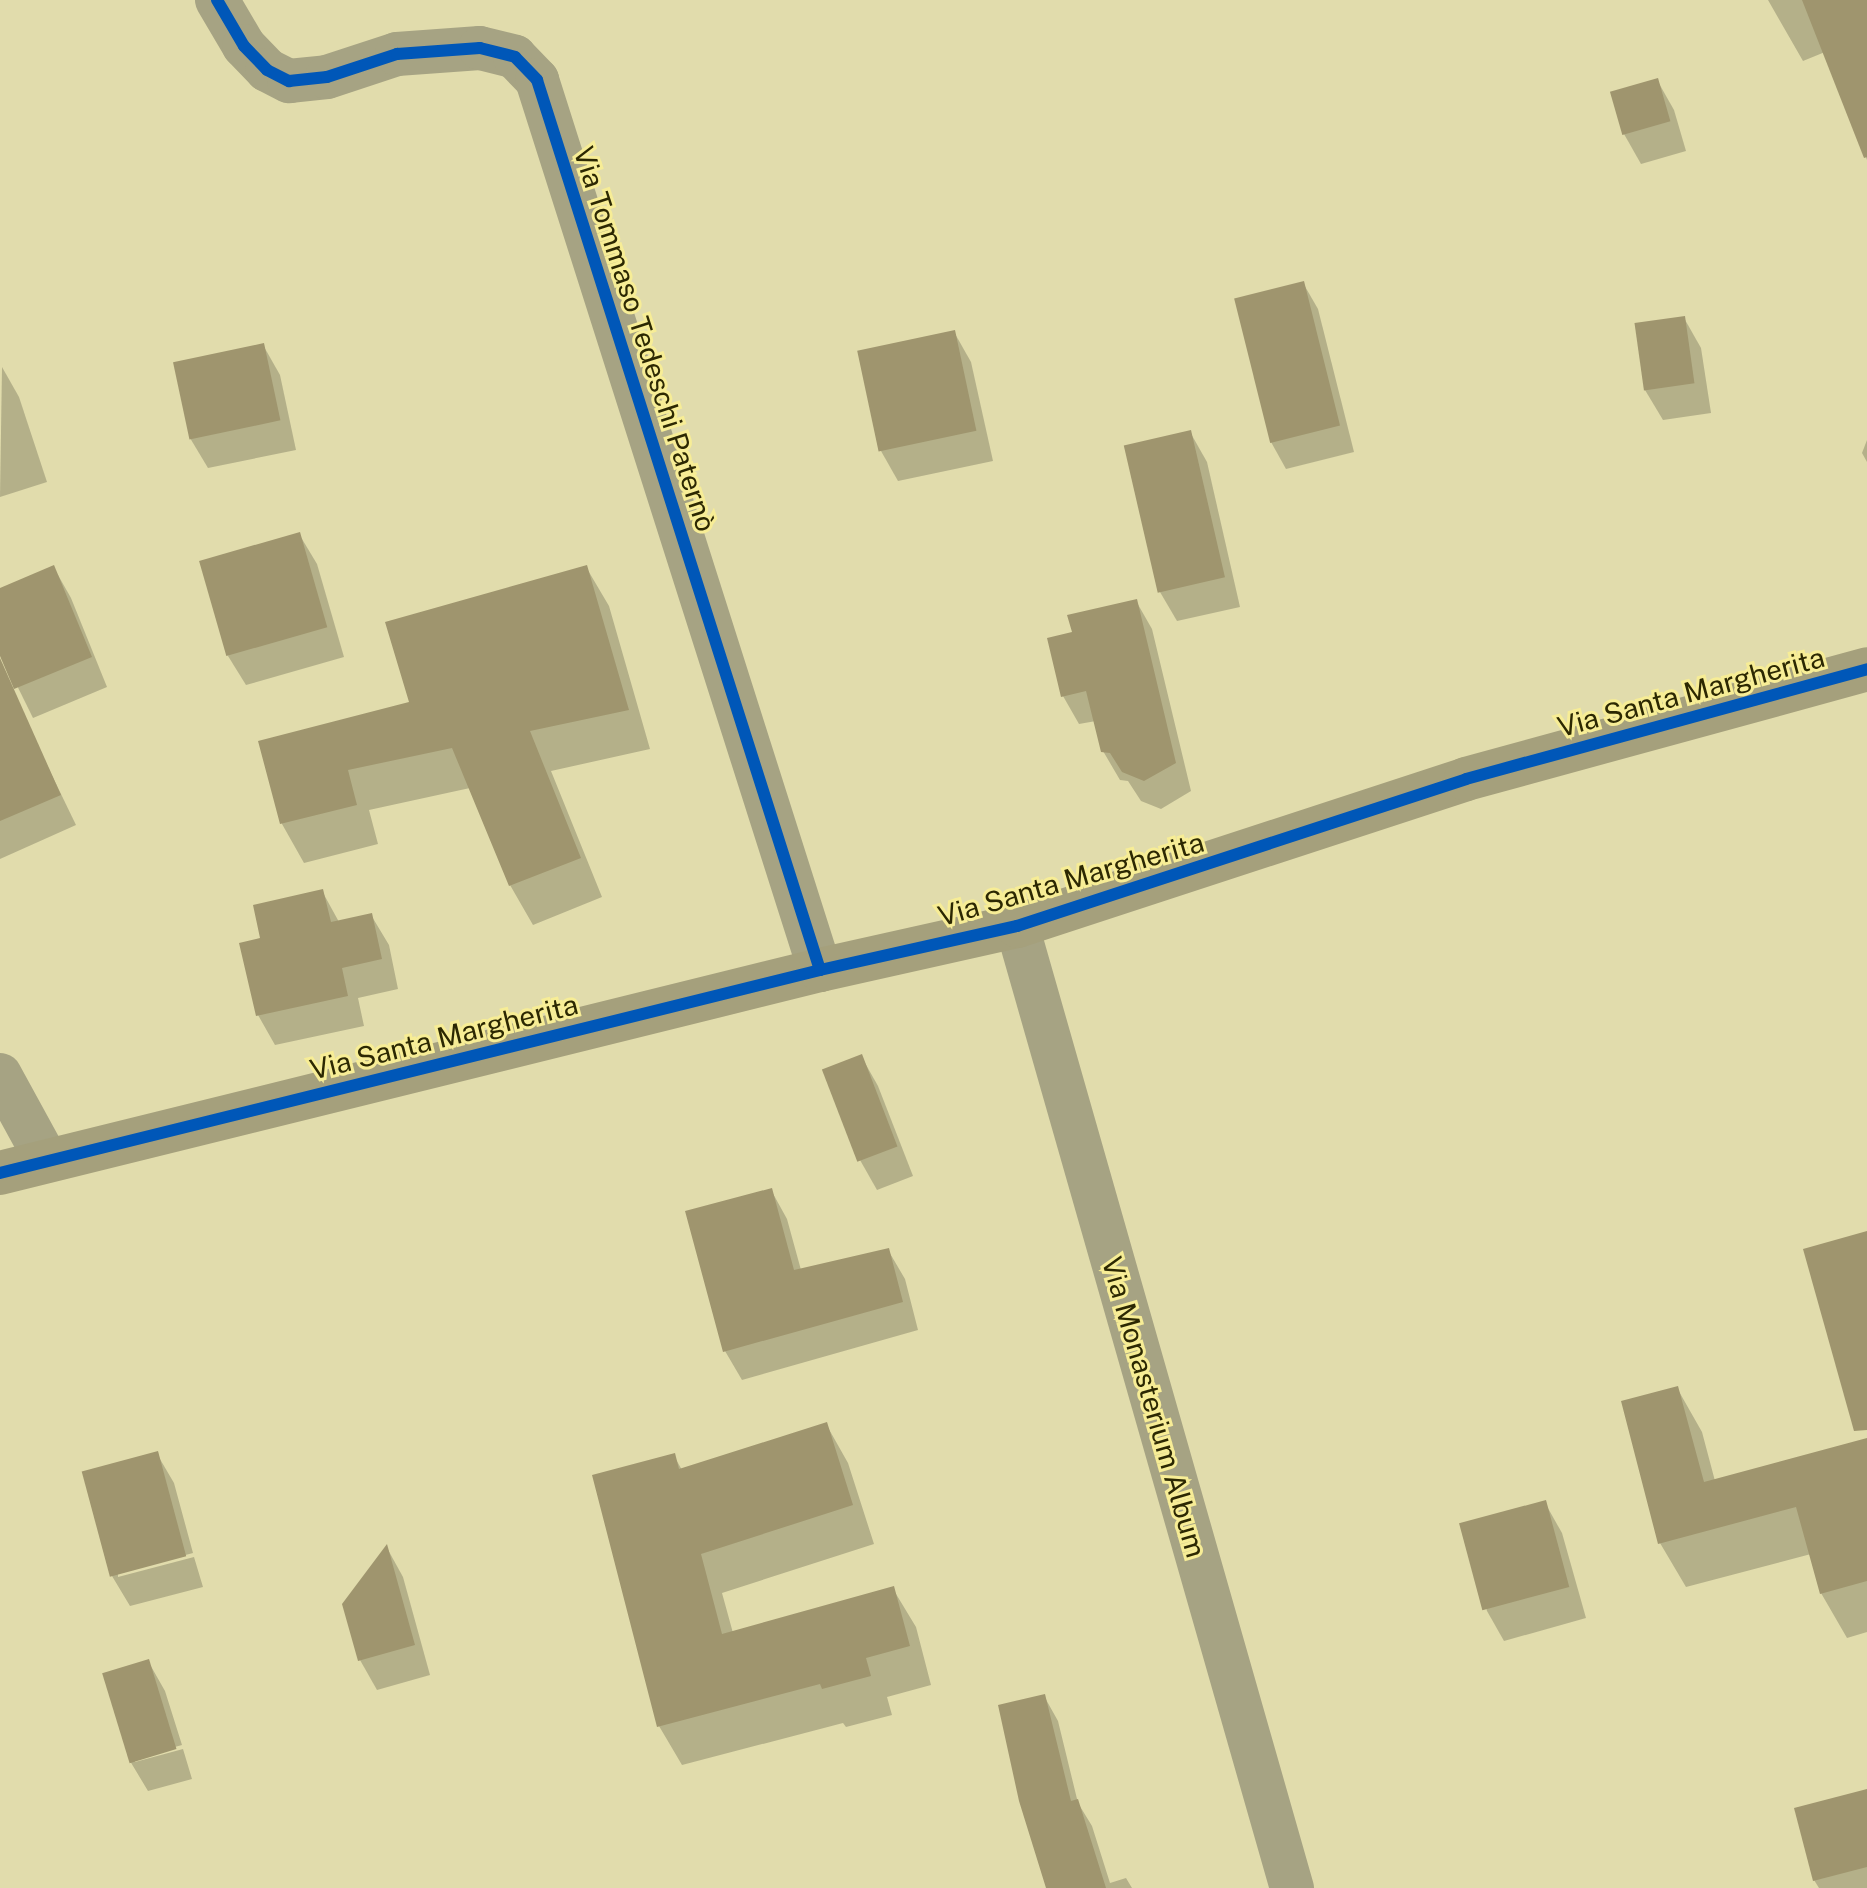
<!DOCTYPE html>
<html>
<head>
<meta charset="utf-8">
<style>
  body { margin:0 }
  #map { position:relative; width:1867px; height:1888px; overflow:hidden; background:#e1dcac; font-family:"Public Sans",sans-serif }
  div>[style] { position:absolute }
  .shadow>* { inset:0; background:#0003 }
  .building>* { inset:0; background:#9f956e; transform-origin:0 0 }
  .street>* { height:44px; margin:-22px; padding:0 22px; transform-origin:22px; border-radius:22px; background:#a6a383 }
  .secondary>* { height:44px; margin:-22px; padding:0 22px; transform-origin:22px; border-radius:22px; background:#a5a07c }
  .cycleway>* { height:12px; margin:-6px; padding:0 6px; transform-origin:6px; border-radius:6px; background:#0057b8 }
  span { translate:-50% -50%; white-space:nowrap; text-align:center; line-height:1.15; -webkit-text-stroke:6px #f7ed96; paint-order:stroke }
  .street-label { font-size:28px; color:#2c2802 }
</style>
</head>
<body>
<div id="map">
  <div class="shadow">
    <div style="clip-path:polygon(1768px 0,1867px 0,1867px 160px,1825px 52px,1803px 61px)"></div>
    <div style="clip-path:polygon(1657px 80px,1674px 110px,1686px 151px,1641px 164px,1624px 134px)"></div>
    <div style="clip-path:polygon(1303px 283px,1318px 309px,1354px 452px,1286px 469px,1271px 442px)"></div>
    <div style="clip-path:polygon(1684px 318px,1701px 348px,1711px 413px,1663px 420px,1645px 390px)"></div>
    <div style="clip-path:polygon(954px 332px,971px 362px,993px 461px,898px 481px,881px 451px)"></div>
    <div style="clip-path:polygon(263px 345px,280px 375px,296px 450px,208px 468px,190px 438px)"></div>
    <div style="clip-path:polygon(2px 367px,19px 397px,47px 482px,0 497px)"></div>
    <div style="clip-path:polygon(1190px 432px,1207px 462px,1240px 607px,1177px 621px,1160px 592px)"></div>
    <div style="clip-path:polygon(1867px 440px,1867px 462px,1862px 453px)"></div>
    <div style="clip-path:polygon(299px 534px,317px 564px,344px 657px,246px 685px,228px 656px)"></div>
    <div style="clip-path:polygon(586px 567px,609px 606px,650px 749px,551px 771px,602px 897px,533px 925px,510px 885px,470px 788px,369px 810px,378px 844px,304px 863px,282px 824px,261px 742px,412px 704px)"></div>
    <div style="clip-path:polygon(54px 568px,71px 598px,107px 687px,33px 718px,0 651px,0 590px)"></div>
    <div style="clip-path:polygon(1136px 601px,1152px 629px,1191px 791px,1161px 809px,1141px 801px,1128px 781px,1120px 780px,1103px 751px,1096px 721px,1079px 724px,1063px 696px,1074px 634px)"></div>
    <div style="clip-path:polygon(29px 728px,76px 825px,0 859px,0 741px)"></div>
    <div style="clip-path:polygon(322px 891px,339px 922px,371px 915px,389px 945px,398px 989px,358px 998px,364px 1026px,275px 1045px,258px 1015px)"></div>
    <div style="clip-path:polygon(861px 1056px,878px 1086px,913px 1176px,877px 1190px,860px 1160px)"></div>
    <div style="clip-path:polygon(771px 1190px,787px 1219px,801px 1270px,888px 1250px,905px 1279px,918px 1330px,742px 1380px,725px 1351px,687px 1213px)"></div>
    <div style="clip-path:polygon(1677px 1388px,1702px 1432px,1715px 1481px,1867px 1440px,1867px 1632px,1847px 1638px,1821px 1593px,1811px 1554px,1686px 1587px,1660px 1543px)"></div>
    <div style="clip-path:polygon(826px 1424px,848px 1463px,874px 1544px,722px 1593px,733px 1633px,893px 1589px,916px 1627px,931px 1685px,887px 1697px,892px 1715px,846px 1727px,843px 1723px,682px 1765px,659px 1726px,674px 1456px,682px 1470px)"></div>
    <div style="clip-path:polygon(157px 1454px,174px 1483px,193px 1553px,118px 1573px,118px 1577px,194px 1557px,203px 1587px,130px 1606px,112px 1576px,85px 1473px)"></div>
    <div style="clip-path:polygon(1545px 1503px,1562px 1533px,1586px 1618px,1504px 1641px,1487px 1611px,1463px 1527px)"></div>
    <div style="clip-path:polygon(387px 1548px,403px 1577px,430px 1675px,377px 1690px,360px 1660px)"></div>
    <div style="clip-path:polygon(148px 1661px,165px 1691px,182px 1745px,135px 1758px,135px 1762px,183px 1749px,192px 1779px,148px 1791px,130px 1761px)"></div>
    <div style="clip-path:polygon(1044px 1696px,1058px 1721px,1078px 1803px,1092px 1826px,1110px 1883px,1126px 1878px,1132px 1888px,1062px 1888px)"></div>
    <div style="clip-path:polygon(1867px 1791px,1867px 1888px,1819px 1888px,1814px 1880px)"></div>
  </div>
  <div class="building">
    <div style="clip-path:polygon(1802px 0,1867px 0,1867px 157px,1864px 158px)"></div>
    <div style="left:1658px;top:78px;width:45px;height:50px;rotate:74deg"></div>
    <div style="left:1304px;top:281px;width:149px;height:72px;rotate:76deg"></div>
    <div style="left:1685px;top:316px;width:68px;height:51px;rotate:82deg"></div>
    <div style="left:955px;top:330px;width:103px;height:100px;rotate:78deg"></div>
    <div style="left:264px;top:343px;width:79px;height:93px;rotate:78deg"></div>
    <div style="left:1191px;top:430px;width:151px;height:69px;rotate:77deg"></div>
    <div style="left:300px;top:532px;width:99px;height:105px;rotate:74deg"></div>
    <div style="clip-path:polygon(54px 565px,92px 657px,14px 689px,0 656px,0 588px)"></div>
    <div style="clip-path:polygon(587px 565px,629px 710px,530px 731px,581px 858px,509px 886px,452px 748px,348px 770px,357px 805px,280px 824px,258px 741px,409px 702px,385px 622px)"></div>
    <div style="clip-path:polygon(1137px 599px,1176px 763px,1144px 781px,1122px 772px,1110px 753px,1101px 752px,1086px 691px,1061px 697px,1047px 638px,1072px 632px,1067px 615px)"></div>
    <div style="clip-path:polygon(0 658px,61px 795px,0 821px)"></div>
    <div style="clip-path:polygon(323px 889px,331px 922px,372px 913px,382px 959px,342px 968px,348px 996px,256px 1016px,239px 943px,260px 938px,253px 905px)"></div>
    <div style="left:862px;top:1054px;width:99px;height:43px;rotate:69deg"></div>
    <div style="clip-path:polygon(772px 1188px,794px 1270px,889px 1248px,903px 1302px,723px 1352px,685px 1211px)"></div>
    <div style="clip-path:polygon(1867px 1231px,1867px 1430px,1854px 1431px,1803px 1249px)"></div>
    <div style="clip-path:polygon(1678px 1386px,1704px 1482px,1867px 1438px,1867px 1581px,1820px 1594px,1796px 1507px,1658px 1544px,1621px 1401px)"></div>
    <div style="clip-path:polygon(827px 1422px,853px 1505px,701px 1554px,722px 1634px,894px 1586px,910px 1646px,866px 1658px,871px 1676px,822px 1689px,820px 1684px,657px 1727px,592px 1475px,675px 1453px,679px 1469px)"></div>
    <div style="left:158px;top:1451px;width:109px;height:79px;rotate:75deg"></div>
    <div style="left:1546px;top:1500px;width:90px;height:90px;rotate:75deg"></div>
    <div style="clip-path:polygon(387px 1544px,415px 1645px,358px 1661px,342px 1604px)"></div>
    <div style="left:149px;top:1659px;width:94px;height:49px;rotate:73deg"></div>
    <div style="clip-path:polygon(1045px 1694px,1071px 1801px,1078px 1799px,1106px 1888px,1046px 1888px,1019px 1801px,998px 1705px)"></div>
    <div style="clip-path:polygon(1867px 1789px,1867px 1867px,1813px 1881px,1794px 1808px)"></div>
  </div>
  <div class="street">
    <div style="left:217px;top:0;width:53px;rotate:59.6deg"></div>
    <div style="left:244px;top:46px;width:33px;rotate:46deg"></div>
    <div style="left:267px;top:70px;width:25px;rotate:27deg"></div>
    <div style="left:289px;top:81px;width:38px;rotate:-6deg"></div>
    <div style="left:327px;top:77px;width:74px;rotate:-18.2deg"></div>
    <div style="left:397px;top:54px;width:83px;rotate:-4.1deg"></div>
    <div style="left:480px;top:48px;width:36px;rotate:14deg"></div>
    <div style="left:515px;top:57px;width:32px;rotate:46deg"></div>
    <div style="left:537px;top:80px;width:934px;rotate:72.36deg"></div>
    <div style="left:1017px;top:926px;width:1001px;rotate:74.05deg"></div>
    <div style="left:0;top:1075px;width:96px;rotate:61.3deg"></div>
  </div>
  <div class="secondary">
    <div style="left:0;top:1173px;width:845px;rotate:-13.9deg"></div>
    <div style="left:820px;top:970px;width:202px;rotate:-12.6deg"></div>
    <div style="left:1017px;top:926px;width:472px;rotate:-18.1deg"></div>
    <div style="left:1466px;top:779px;width:416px;rotate:-15.3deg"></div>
  </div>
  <div class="cycleway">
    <div style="left:217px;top:0;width:53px;rotate:59.6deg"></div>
    <div style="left:244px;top:46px;width:33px;rotate:46deg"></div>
    <div style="left:267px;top:70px;width:25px;rotate:27deg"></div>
    <div style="left:289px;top:81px;width:38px;rotate:-6deg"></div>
    <div style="left:327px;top:77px;width:74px;rotate:-18.2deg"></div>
    <div style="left:397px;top:54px;width:83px;rotate:-4.1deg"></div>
    <div style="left:480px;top:48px;width:36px;rotate:14deg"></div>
    <div style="left:515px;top:57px;width:32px;rotate:46deg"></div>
    <div style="left:537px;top:80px;width:934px;rotate:72.36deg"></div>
    <div style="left:0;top:1173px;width:845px;rotate:-13.9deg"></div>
    <div style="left:820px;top:970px;width:202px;rotate:-12.6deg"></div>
    <div style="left:1017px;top:926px;width:472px;rotate:-18.1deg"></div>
    <div style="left:1466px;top:779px;width:416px;rotate:-15.3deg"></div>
  </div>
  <div class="street-label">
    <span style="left:645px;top:339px;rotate:72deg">Via Tommaso Tedeschi Paternò</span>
    <span style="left:1691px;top:692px;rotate:-15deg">Via Santa Margherita</span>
    <span style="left:1071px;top:879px;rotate:-16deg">Via Santa Margherita</span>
    <span style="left:444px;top:1037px;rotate:-14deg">Via Santa Margherita</span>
    <span style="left:1154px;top:1407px;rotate:74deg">Via Monasterium Album</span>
  </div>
</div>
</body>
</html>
